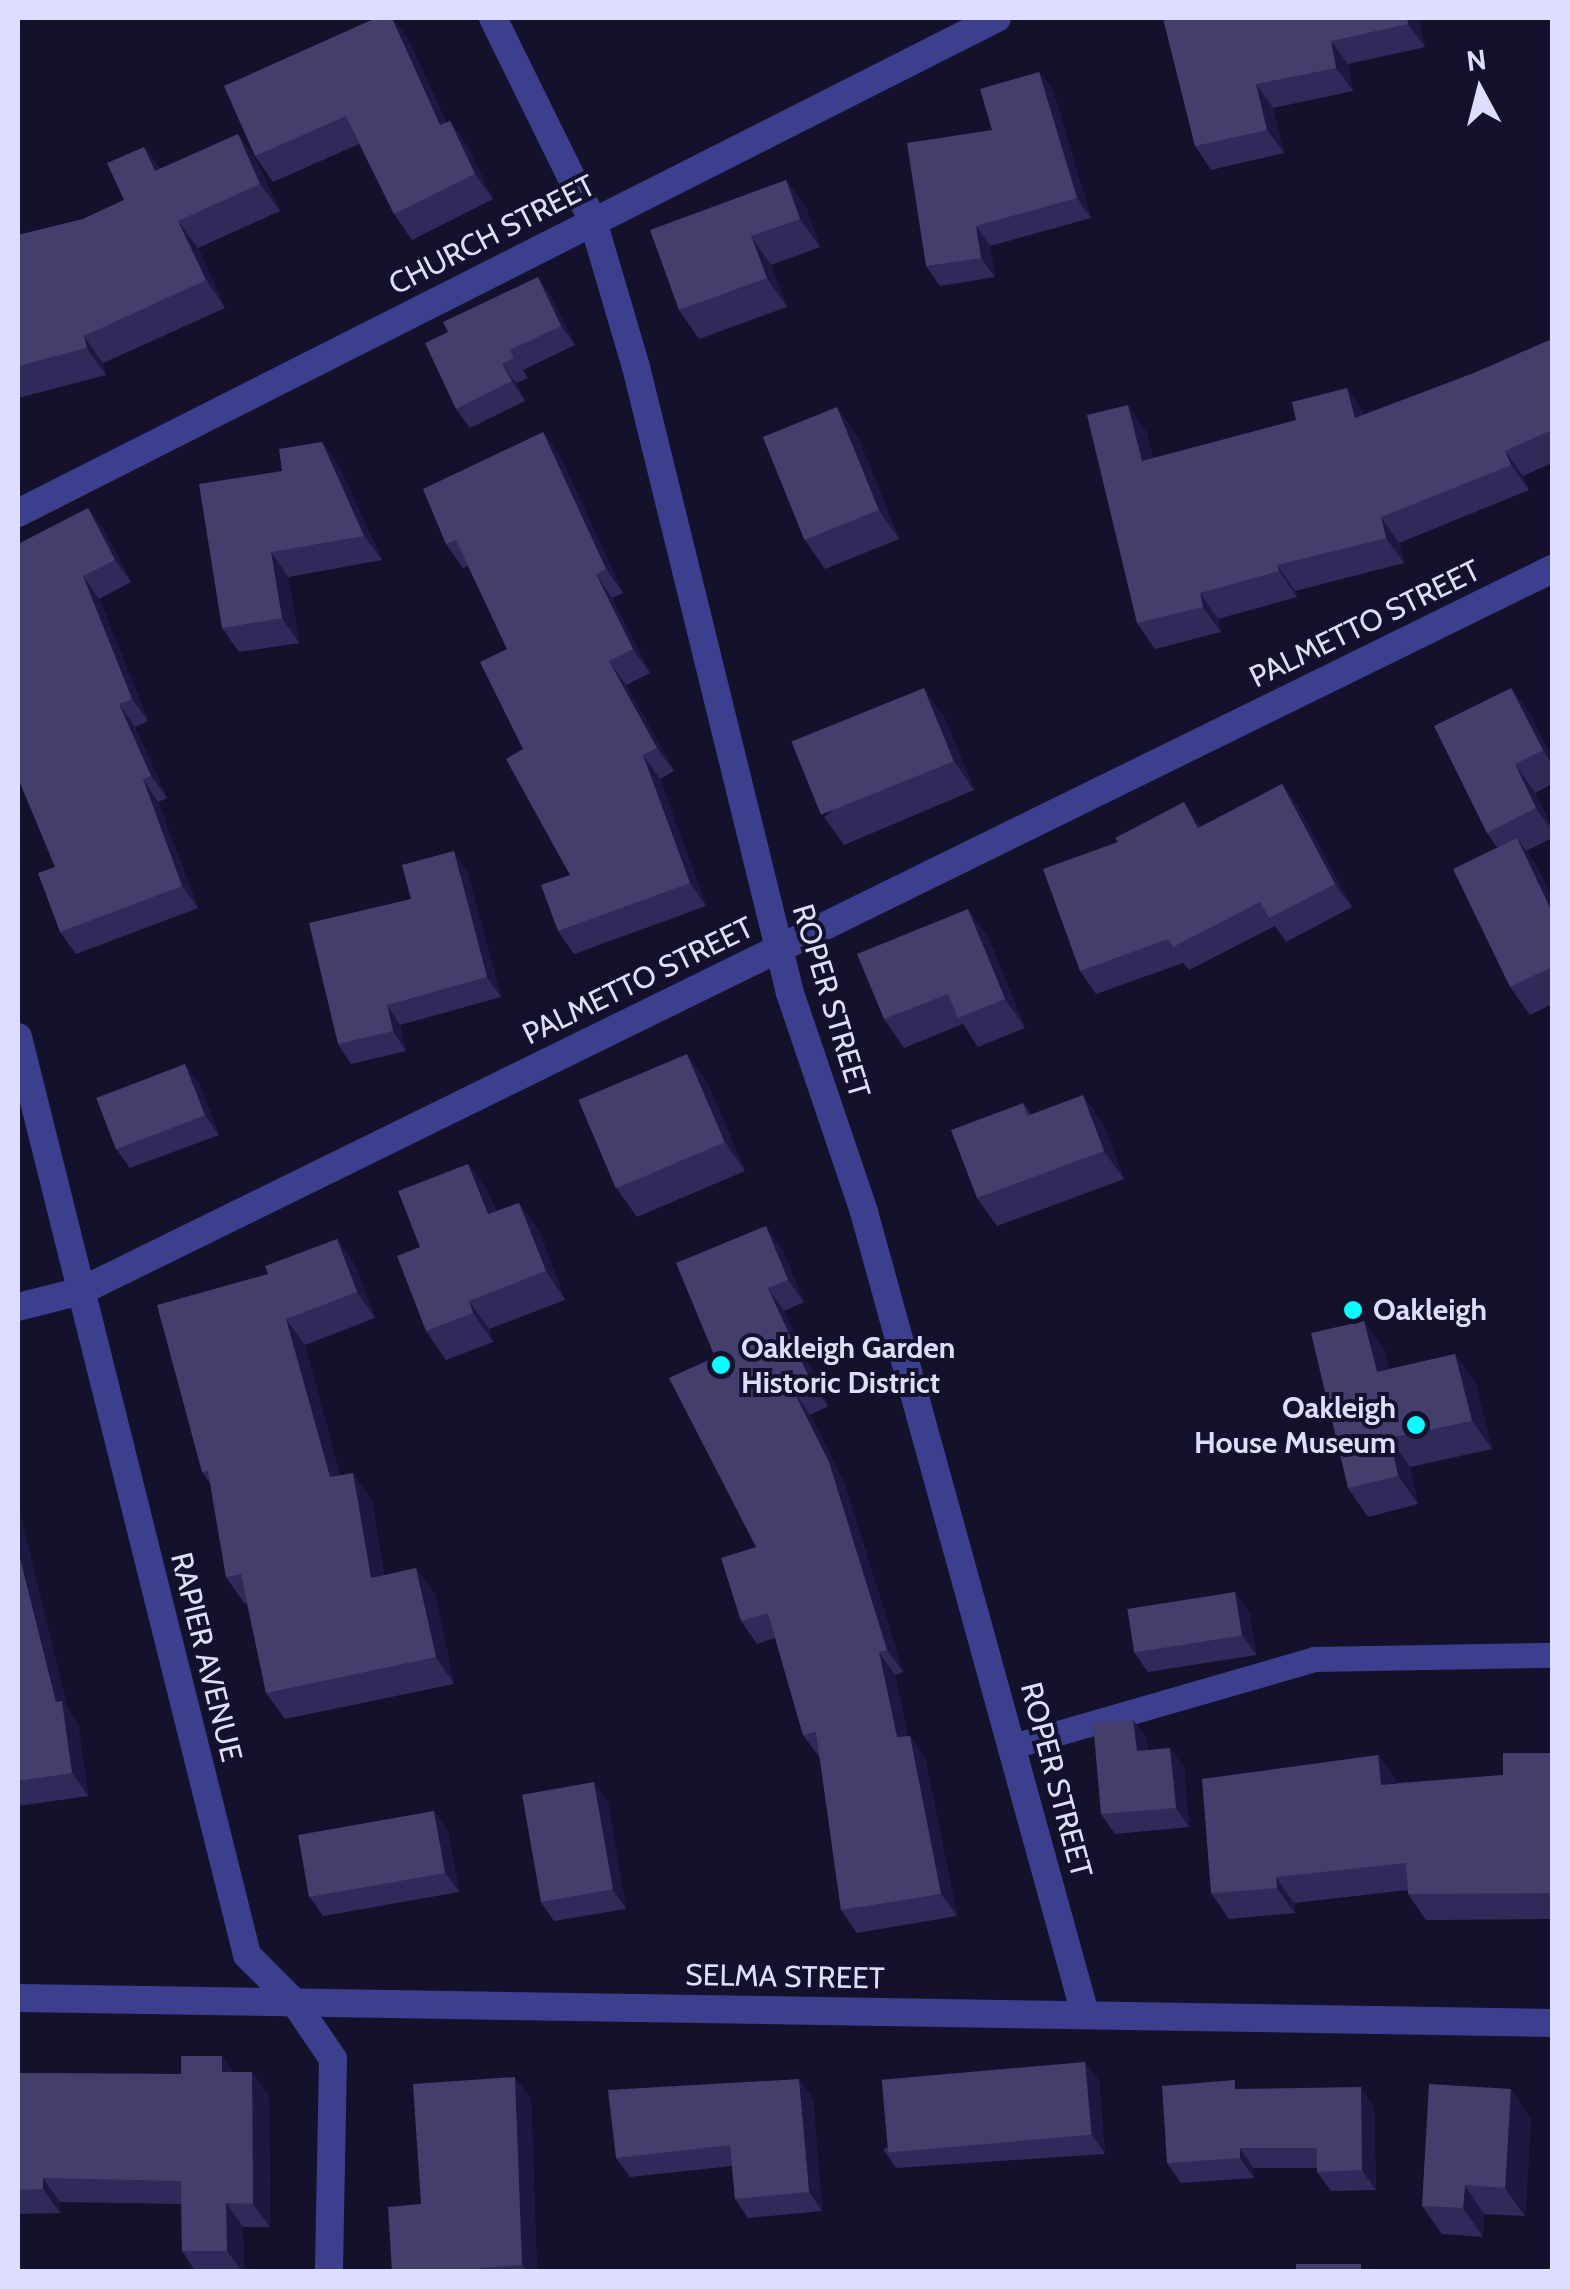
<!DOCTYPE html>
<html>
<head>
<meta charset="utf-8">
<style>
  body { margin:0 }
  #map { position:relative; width:1570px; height:2289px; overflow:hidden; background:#14112d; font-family:Cabin,sans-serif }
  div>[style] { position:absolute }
  .service>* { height:25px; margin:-12.5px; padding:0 12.5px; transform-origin:12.5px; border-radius:12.5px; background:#3c3f8d }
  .minor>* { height:28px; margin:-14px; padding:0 14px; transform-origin:14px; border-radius:14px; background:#3c3f8d }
  .wall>* { inset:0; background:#302a5a }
  .shaded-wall>* { inset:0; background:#1d1841 }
  .building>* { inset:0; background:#433e6c; transform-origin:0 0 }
  .dots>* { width:28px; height:28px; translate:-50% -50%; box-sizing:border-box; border:5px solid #14112d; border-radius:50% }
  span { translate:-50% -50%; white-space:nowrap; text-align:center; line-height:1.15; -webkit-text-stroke:8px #14112d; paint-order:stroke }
  .street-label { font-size:30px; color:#deddff }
  .poi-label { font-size:30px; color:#deddff; font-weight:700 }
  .left { translate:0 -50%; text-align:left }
  .right { translate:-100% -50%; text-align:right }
  .frame { position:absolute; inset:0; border:20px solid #deddff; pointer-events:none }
  .north { position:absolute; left:1430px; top:40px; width:100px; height:100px; -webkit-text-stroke:8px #14112d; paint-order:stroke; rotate:353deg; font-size:28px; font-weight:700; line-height:40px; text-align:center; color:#deddff }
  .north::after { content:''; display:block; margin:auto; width:35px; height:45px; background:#deddff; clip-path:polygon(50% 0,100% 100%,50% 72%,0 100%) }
</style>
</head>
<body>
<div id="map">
  <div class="service">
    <div style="left:1013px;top:1746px;width:313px;rotate:-16.1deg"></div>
    <div style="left:1314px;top:1659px;width:238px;rotate:-1deg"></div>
  </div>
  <div class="minor">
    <div style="left:493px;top:18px;width:226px;rotate:63.8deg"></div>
    <div style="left:593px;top:221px;width:152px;rotate:73.6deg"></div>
    <div style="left:636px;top:367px;width:645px;rotate:76.18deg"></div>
    <div style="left:790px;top:993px;width:231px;rotate:71.3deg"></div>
    <div style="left:864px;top:1212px;width:832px;rotate:74.59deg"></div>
    <div style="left:18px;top:513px;width:1097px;rotate:-26.82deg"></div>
    <div style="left:18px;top:1037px;width:946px;rotate:75.99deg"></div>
    <div style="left:247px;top:1955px;width:68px;rotate:45deg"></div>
    <div style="left:295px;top:2003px;width:68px;rotate:55.8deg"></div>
    <div style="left:333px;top:2059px;width:213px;rotate:91.1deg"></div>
    <div style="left:18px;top:1307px;width:65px;rotate:-14.3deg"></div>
    <div style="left:81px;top:1291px;width:1639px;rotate:-26.14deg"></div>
    <div style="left:18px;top:1998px;width:1534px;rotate:0.93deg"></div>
  </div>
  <div class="wall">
    <div style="clip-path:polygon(1163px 18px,1418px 18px,1425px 47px,1348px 64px,1353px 91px,1273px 108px,1284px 153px,1211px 170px,1195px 146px)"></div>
    <div style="clip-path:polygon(407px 37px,446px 123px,450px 121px,467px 146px,493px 199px,412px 240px,394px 214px,359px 144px,273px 182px,255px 156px)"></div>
    <div style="clip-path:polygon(1039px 72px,1053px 91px,1091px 218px,990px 246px,995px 277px,940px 286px,926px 266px,992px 130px)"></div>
    <div style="clip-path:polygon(238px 134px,257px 162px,280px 211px,198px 248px,225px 308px,103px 363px,106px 375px,18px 398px,18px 235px,83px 219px,124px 200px,144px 147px,160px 169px)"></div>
    <div style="clip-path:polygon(786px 180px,806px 208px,820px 247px,771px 265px,787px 307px,699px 339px,679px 310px)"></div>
    <div style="clip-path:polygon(551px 296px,575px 345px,523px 370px,528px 378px,516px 383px,525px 401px,470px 428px,456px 409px)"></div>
    <div style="clip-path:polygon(1552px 339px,1552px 463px,1523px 476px,1529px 490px,1399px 543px,1404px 563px,1295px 591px,1297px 597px,1218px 619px,1221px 632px,1155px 649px,1137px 623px,1146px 431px,1153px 458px,1365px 414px,1474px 373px)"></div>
    <div style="clip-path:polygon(543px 432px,560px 456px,623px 593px,612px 598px,650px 673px,626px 685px,674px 771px,660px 779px,706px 906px,574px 954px,558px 931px,570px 875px,523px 749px,507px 649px,468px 566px,463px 568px,446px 544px)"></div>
    <div style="clip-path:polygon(857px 435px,899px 539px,825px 569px,805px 540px)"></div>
    <div style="clip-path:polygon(322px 442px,339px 466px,382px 560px,288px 577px,299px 643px,239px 652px,222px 628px,282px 471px)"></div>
    <div style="clip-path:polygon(88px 508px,104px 530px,131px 582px,99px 599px,148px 721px,135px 727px,167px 798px,158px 802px,198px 908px,76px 954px,60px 932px,55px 867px)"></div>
    <div style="clip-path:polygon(1511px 688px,1531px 716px,1552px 759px,1552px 784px,1535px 793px,1552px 829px,1552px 838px,1526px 851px,1537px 866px,1552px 899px,1552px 1004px,1530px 1015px,1510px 987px,1497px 847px,1487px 833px)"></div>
    <div style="clip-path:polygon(944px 717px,974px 790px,844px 845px,824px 817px)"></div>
    <div style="clip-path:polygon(1282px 784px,1298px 807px,1352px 907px,1286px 942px,1275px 926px,1189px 970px,1183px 963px,1096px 994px,1080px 971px,1201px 827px)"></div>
    <div style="clip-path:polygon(467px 871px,501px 997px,400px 1025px,406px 1051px,351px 1064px,338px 1044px,411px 899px)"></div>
    <div style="clip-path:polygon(988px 937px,1025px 1028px,978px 1047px,963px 1024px,904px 1048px,884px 1019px)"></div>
    <div style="clip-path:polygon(707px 1082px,745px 1171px,637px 1217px,617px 1189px)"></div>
    <div style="clip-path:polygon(199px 1083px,219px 1135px,130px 1168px,116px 1149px)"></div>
    <div style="clip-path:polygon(1023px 1103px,1031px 1115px,1103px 1124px,1124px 1179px,997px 1226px,977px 1198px)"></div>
    <div style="clip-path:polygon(468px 1164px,488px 1192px,496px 1211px,519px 1203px,539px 1231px,565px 1300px,489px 1329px,493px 1342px,446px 1360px,426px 1331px,420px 1247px)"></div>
    <div style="clip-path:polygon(337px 1239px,355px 1265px,375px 1318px,305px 1345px,340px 1475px,372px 1500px,384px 1575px,435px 1594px,454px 1684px,285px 1719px,266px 1693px,247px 1603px,244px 1603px,226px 1577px,210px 1483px,202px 1472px,268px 1274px)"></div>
    <div style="clip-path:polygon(782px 1249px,804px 1302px,784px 1311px,828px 1406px,810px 1415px,845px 1485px,903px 1672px,895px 1675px,908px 1736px,910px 1736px,925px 1758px,957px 1916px,857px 1933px,841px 1910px,820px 1758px,803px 1735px,775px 1638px,757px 1644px,741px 1621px,756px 1547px,715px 1357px)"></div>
    <div style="clip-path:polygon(1364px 1321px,1384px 1349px,1389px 1369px,1455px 1354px,1475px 1382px,1492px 1449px,1410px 1467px,1418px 1504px,1368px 1517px,1348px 1488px)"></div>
    <div style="clip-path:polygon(18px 1507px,68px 1709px,78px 1724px,88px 1796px,18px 1806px)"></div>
    <div style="clip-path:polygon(1249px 1611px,1256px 1655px,1148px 1672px,1134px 1652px)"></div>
    <div style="clip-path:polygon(1133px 1720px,1147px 1739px,1148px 1750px,1184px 1767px,1189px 1827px,1115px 1834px,1101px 1814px)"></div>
    <div style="clip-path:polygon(1552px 1753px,1552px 1919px,1426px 1920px,1408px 1894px,1408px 1890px,1294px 1903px,1295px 1913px,1229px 1919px,1211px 1893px,1378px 1755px,1396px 1780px,1396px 1783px,1503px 1775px)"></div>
    <div style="clip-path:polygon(608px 1802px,626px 1909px,554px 1921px,540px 1901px)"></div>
    <div style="clip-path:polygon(448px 1831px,459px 1892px,323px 1916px,309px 1896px)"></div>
    <div style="clip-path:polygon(1085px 2062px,1099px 2081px,1105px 2154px,896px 2168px,883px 2149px)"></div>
    <div style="clip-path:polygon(252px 2072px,269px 2096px,270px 2227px,243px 2227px,244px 2272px,196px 2272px,182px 2251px,181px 2204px,60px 2202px,60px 2213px,18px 2214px,18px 2073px,181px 2074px)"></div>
    <div style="clip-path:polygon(1241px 2089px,1374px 2107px,1376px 2190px,1331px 2191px,1317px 2172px,1317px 2168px,1253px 2168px,1254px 2178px,1181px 2183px,1167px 2163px)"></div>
    <div style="clip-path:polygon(531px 2099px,537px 2272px,392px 2272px,421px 2204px)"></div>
    <div style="clip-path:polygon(813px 2099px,822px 2211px,748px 2218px,735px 2199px,732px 2166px,630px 2177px,616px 2158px)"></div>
    <div style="clip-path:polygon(1531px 2118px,1525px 2216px,1484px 2214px,1483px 2237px,1442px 2234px,1422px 2206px)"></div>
  </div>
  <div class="shaded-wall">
    <div style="clip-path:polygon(392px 18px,407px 37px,458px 151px,440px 125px)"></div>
    <div style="clip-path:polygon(1407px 18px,1418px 18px,1425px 47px,1408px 24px)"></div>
    <div style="clip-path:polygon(1331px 41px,1348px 64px,1353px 91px,1336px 68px)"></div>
    <div style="clip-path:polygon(1039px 72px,1053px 91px,1091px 218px,1077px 198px)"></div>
    <div style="clip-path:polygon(1256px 84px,1273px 108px,1284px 153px,1267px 130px)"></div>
    <div style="clip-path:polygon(450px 121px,467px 146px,493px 199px,475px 174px)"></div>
    <div style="clip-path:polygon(238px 134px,257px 162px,280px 211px,260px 184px)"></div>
    <div style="clip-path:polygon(144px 147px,163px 175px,155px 171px)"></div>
    <div style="clip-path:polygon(786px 180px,806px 208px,820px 247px,800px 219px)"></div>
    <div style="clip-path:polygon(178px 221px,198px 248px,225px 308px,206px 280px)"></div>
    <div style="clip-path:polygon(976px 226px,990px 246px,995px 277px,981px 258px)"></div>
    <div style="clip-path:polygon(751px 236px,771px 265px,787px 307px,767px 278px)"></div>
    <div style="clip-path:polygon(538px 277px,551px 296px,575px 345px,561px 326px)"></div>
    <div style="clip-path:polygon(84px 336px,103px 363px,106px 375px,87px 348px)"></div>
    <div style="clip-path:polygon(502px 364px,516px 383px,525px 401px,512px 381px)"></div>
    <div style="clip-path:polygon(1347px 388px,1365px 414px,1355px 418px)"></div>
    <div style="clip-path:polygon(1128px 405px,1146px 431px,1160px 487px,1142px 461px)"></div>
    <div style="clip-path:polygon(837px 407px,857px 435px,899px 539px,879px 510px)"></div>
    <div style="clip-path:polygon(543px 432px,560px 456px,623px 593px,606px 569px)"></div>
    <div style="clip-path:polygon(322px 442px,339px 466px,382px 560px,364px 536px)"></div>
    <div style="clip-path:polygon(1505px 451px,1523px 476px,1529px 490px,1511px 465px)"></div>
    <div style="clip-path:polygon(88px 508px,104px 530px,131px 582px,115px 560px)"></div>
    <div style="clip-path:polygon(1381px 517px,1399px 543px,1404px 563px,1386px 538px)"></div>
    <div style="clip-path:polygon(271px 552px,288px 577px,299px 643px,282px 618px)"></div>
    <div style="clip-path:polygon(1277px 565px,1295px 591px,1297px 597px,1279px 571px)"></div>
    <div style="clip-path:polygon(596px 574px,612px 598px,650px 673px,633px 649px)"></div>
    <div style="clip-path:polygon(83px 576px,99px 599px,148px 721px,132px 699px)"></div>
    <div style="clip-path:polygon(1200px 593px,1218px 619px,1221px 632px,1203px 607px)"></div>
    <div style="clip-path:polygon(609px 661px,626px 685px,674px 771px,657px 748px)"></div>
    <div style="clip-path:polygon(924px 688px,944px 717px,974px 790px,954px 761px)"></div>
    <div style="clip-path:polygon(1511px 688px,1531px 716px,1552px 759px,1552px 764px,1543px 750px)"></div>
    <div style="clip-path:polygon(119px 704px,135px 727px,167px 798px,151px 776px)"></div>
    <div style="clip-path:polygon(643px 755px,660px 779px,706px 906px,690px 883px)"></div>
    <div style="clip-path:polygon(1515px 764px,1535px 793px,1552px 831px,1536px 808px)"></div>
    <div style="clip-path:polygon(143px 779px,158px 802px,198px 908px,182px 886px)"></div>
    <div style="clip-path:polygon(1282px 784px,1298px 807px,1352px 907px,1335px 884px)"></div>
    <div style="clip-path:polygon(1184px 802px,1200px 825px,1214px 851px,1198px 828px)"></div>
    <div style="clip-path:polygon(1517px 838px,1537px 866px,1552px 899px,1552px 912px)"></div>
    <div style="clip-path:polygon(454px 851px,467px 871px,501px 997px,487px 977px)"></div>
    <div style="clip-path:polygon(968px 909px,988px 937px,1025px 1028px,1005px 999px)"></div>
    <div style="clip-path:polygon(387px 1005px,400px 1025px,406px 1051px,393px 1031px)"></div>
    <div style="clip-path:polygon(687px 1054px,707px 1082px,745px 1171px,725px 1142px)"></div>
    <div style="clip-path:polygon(185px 1064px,199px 1083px,219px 1135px,205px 1115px)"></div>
    <div style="clip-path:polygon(1083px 1095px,1103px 1124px,1124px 1179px,1104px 1151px)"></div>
    <div style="clip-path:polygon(468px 1164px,488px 1192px,508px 1243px,488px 1214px)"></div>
    <div style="clip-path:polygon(519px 1203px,539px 1231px,565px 1300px,546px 1271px)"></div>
    <div style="clip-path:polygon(766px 1226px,782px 1249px,804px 1302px,788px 1280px)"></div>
    <div style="clip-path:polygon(337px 1239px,355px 1265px,375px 1318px,357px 1292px)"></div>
    <div style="clip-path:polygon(768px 1288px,784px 1311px,828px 1406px,812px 1384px)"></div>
    <div style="clip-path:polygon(469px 1301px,489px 1329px,493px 1342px,473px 1313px)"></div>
    <div style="clip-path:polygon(286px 1319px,305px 1345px,348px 1503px,330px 1477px)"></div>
    <div style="clip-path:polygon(1364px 1321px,1384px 1349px,1397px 1400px,1377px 1372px)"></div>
    <div style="clip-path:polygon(1455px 1354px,1475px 1382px,1492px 1449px,1472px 1421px)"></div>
    <div style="clip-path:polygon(794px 1392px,810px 1415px,845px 1485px,903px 1672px,887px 1650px)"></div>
    <div style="clip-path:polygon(1390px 1438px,1410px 1467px,1418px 1504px,1398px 1476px)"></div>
    <div style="clip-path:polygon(353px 1473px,372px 1500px,389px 1604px,371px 1578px)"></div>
    <div style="clip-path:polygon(18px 1507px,68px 1709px,78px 1724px,88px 1796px,72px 1773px,18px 1550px)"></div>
    <div style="clip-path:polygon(416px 1568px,435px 1594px,454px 1684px,436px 1657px)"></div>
    <div style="clip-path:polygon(1235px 1592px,1249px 1611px,1256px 1655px,1242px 1635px)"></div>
    <div style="clip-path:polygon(879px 1652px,895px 1675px,913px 1759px,897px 1737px)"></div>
    <div style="clip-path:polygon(1133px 1720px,1147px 1739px,1150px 1770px,1137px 1751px)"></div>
    <div style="clip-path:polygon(910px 1736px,925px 1758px,957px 1916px,941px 1894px)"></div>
    <div style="clip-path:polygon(1170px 1748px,1184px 1767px,1189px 1827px,1176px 1808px)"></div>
    <div style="clip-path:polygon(1378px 1755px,1396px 1780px,1399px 1810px,1381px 1785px)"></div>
    <div style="clip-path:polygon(594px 1782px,608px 1802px,626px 1909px,612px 1889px)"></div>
    <div style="clip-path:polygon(434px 1811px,448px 1831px,459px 1892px,445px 1873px)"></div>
    <div style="clip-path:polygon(1276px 1877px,1294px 1903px,1295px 1913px,1277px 1888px)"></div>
    <div style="clip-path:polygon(222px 2056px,239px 2080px,222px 2072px)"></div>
    <div style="clip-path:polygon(1085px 2062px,1099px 2081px,1105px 2154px,1092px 2135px)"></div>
    <div style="clip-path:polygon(252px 2072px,269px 2096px,270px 2227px,253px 2204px)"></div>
    <div style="clip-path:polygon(515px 2077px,531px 2099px,537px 2272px,527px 2272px,522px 2265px)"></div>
    <div style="clip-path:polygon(799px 2079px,813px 2099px,822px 2211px,809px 2192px)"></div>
    <div style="clip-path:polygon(1361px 2087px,1374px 2107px,1376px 2190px,1362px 2170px)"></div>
    <div style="clip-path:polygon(1511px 2089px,1531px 2118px,1525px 2216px,1505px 2188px)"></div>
    <div style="clip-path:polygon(1240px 2148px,1253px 2168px,1254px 2178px,1240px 2158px)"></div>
    <div style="clip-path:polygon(43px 2178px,60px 2202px,60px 2213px,43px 2189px)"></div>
    <div style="clip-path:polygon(1465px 2185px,1484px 2214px,1483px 2237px,1463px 2208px)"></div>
    <div style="clip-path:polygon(226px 2203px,243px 2227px,244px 2272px,242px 2272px,227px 2251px)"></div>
  </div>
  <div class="building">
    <div style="clip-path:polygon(376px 18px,392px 18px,440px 125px,450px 121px,475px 174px,394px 214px,346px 116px,255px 156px,224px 86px)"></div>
    <div style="clip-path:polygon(1163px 18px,1407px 18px,1408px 24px,1331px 41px,1336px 68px,1256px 84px,1267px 130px,1195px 146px)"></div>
    <div style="clip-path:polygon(1039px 72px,1077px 198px,976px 226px,981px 258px,926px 266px,907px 143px,992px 130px,980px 89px)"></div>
    <div style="clip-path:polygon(238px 134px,260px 184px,178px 221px,206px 280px,84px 336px,87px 348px,18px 366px,18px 235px,83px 219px,124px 200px,107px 163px,144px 147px,155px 171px)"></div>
    <div style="clip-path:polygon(786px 180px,800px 219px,751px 236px,767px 278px,679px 310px,650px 230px)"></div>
    <div style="clip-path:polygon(538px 277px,561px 326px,510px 350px,514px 358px,502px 364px,512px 381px,456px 409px,425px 343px,448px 332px,443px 322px)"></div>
    <div style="clip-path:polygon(1552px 339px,1552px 430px,1505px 451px,1511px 465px,1381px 517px,1386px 538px,1277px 565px,1279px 571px,1200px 593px,1203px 607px,1137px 623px,1087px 415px,1128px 405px,1142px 461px,1296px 420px,1292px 402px,1347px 388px,1355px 418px,1474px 373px)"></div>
    <div style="left:837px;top:407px;width:111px;height:80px;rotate:68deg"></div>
    <div style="clip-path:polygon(543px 432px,606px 569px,596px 574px,633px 649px,609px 661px,657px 748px,643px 755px,690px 883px,558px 931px,541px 885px,570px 875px,506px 759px,523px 749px,480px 662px,507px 649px,456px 540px,446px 544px,423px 489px)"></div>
    <div style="clip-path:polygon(322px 442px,364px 536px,271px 552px,282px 618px,222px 628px,199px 484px,282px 471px,279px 449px)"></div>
    <div style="clip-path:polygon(88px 508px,115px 560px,83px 576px,132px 699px,119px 704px,151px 776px,143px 779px,182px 886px,60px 932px,38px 873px,55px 867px,18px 778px,18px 544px)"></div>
    <div style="left:924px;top:688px;width:79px;height:143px;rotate:68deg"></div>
    <div style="clip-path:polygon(1511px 688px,1543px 750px,1515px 764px,1536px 808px,1487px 833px,1434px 726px)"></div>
    <div style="clip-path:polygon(1282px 784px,1335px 884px,1269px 918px,1260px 902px,1173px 947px,1168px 939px,1080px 971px,1043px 869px,1118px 842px,1115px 838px,1184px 802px,1198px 828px)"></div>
    <div style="clip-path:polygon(1517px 838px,1552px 912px,1552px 967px,1510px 987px,1453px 869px)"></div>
    <div style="clip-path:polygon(454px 851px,487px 977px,387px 1005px,393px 1031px,338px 1044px,309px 923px,411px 899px,402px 865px)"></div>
    <div style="clip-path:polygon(968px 909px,1005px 999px,958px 1018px,948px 994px,884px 1019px,857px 954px)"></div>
    <div style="left:687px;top:1054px;width:96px;height:118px;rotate:67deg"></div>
    <div style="left:185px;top:1064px;width:55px;height:95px;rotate:69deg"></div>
    <div style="clip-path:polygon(1083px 1095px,1104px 1151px,977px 1198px,951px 1130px,1023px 1103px,1027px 1116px)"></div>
    <div style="clip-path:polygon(468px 1164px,488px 1214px,519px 1203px,546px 1271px,469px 1301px,473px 1313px,426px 1331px,397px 1256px,420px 1247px,398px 1191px)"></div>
    <div style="clip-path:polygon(766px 1226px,788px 1280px,768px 1288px,812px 1384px,794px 1392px,829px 1462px,887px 1650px,879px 1652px,897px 1737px,910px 1736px,941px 1894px,841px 1910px,816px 1732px,803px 1735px,768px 1613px,741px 1621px,721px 1558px,756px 1547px,669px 1378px,715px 1357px,676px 1263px)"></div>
    <div style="clip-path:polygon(337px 1239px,357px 1292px,286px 1319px,330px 1477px,353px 1473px,371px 1578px,416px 1568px,436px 1657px,266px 1693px,241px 1574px,226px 1577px,208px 1471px,202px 1472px,157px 1305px,268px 1274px,265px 1266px)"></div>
    <div style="clip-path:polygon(1364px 1321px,1377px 1372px,1455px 1354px,1472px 1421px,1390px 1438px,1398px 1476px,1348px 1488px,1311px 1333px)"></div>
    <div style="clip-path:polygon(18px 1550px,56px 1702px,62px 1701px,72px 1773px,18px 1781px)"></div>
    <div style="left:1235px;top:1592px;width:44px;height:109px;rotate:81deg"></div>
    <div style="clip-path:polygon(1133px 1720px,1137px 1751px,1170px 1748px,1176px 1808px,1101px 1814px,1093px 1723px)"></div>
    <div style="clip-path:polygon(1503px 1753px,1552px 1753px,1552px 1893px,1408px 1894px,1406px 1863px,1276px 1877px,1277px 1888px,1211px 1893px,1202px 1779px,1378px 1755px,1381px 1785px,1503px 1775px)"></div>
    <div style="left:594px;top:1782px;width:109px;height:73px;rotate:80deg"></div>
    <div style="left:434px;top:1811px;width:63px;height:138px;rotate:80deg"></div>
    <div style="clip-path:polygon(181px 2056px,222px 2056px,222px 2072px,252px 2072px,253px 2204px,226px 2203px,227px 2251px,182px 2251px,181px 2181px,43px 2178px,43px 2189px,18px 2190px,18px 2073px,181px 2074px)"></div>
    <div style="left:1085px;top:2062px;width:73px;height:204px;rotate:85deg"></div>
    <div style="clip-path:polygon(515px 2077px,522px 2265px,480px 2268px,481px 2272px,392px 2272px,388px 2207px,421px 2204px,413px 2084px)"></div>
    <div style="clip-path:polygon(799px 2079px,809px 2192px,735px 2199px,730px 2145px,616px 2158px,608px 2090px)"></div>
    <div style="clip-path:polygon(1235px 2080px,1235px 2089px,1361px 2087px,1362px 2170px,1317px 2172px,1317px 2148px,1240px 2148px,1240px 2158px,1167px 2163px,1162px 2086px)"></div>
    <div style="clip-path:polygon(1429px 2084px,1511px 2089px,1505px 2188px,1465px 2185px,1463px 2208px,1422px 2206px)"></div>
    <div style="left:1296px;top:2264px;width:65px;height:8px"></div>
  </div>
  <div class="dots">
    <div style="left:1353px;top:1310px;background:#09fbff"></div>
    <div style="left:721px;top:1365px;background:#09fbff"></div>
    <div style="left:1416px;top:1425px;background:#09fbff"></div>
  </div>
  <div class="street-label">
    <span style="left:492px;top:235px;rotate:-27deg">CHURCH STREET</span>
    <span style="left:1365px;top:624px;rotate:-26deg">PALMETTO STREET</span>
    <span style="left:638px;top:981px;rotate:-26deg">PALMETTO STREET</span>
    <span style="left:831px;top:1001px;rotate:73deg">ROPER STREET</span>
    <span style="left:206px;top:1657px;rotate:76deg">RAPIER AVENUE</span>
    <span style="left:1056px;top:1780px;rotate:75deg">ROPER STREET</span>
    <span style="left:785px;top:1977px;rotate:1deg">SELMA STREET</span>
  </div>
  <div class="poi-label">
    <span class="left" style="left:1373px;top:1310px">Oakleigh</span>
    <span class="left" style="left:741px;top:1365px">Oakleigh Garden<br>Historic District</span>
    <span class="right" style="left:1396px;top:1425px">Oakleigh<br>House Museum</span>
  </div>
  <div class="frame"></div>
  <div class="north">N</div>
</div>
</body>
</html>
